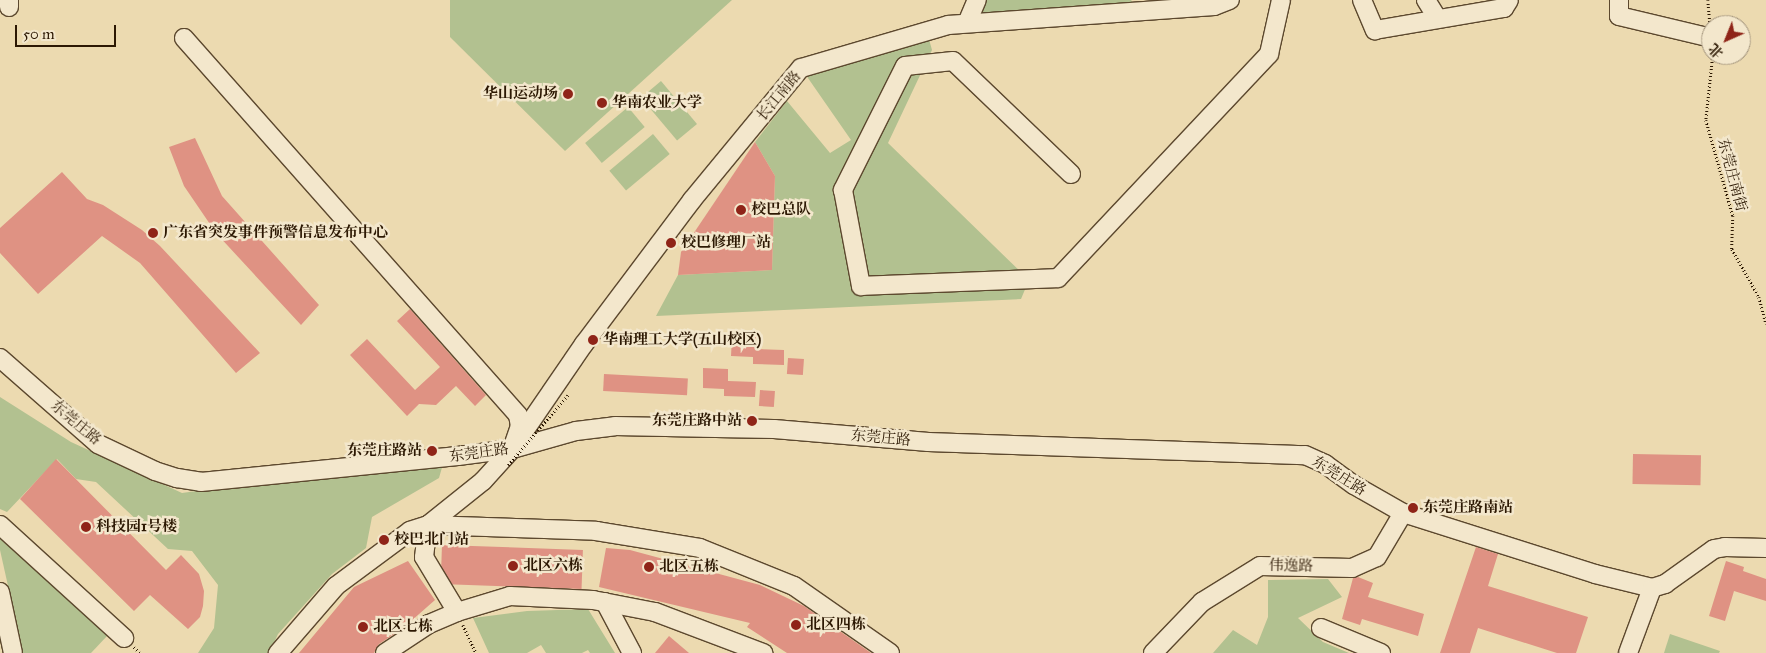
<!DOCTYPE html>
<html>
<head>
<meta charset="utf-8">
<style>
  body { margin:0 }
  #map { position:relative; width:1766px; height:653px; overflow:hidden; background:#ecdab0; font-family:"IM FELL Great Primer","Noto Serif SC",serif }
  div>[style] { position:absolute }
  .green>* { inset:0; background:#b2c190; transform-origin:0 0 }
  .building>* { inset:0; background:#df9283; transform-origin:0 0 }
  .path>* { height:2.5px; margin-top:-1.25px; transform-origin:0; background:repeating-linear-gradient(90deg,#2c1803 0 1px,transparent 0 3.5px) }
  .roads { filter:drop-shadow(1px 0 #5c482e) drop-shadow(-1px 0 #5c482e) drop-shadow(0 1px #5c482e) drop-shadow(0 -1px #5c482e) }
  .minor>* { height:18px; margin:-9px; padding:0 9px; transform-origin:9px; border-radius:9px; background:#f3e7cc }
  .path-bridge>* { height:2.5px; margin-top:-1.25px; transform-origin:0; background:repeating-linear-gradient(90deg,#2c1803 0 1px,transparent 0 3.5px) }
  .dots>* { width:14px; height:14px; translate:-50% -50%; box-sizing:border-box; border:2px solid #f3e7cc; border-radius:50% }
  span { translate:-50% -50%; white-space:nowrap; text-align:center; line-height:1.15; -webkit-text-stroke:5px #f3e7cc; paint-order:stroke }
  .poi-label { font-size:15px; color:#2c1803; font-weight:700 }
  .right { translate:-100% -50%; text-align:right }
  .left { translate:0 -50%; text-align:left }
  .street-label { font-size:15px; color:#2c1803 }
  .north { position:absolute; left:1701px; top:15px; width:50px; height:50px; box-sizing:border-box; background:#f3e7cc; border:1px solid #a3947c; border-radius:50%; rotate:224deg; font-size:14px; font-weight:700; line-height:20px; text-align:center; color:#2c1803 }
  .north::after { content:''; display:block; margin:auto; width:18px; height:22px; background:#8f2418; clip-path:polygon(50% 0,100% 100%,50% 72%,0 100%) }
  .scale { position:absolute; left:15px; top:25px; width:101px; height:22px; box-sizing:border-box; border:2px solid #2c1803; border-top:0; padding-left:6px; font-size:15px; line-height:18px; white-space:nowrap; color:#2c1803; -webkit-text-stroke:4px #f3e7cc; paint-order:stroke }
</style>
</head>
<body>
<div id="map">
  <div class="green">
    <div style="clip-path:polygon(450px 0,732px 0,565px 151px,450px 37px)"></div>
    <div style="clip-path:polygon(975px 0,1131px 0,1140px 11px,967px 23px)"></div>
    <div style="clip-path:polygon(927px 32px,932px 50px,888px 143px,1029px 280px,1021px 299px,656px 316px,678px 275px,772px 270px,775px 176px,755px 142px,787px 101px,830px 153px,851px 140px,801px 68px)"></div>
    <div style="left:661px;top:81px;width:56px;height:26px;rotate:50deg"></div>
    <div style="left:628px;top:107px;width:26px;height:56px;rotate:50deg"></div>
    <div style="left:653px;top:134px;width:26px;height:57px;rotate:50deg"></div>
    <div style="clip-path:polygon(0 397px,71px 442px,182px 493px,445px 457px,439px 478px,372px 517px,366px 548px,332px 574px,278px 634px,269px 653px,198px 653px,214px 628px,218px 585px,192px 551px,168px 549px,96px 482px,76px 479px,57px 459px,7px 512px,0 509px)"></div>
    <div style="clip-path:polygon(0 534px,108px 635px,91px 653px,23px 653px,0 550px)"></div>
    <div style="clip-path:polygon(1328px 579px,1342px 597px,1298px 618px,1323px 642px,1349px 653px,1213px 653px,1233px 630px,1257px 645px,1268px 617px,1268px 580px)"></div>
    <div style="clip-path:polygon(588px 609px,615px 653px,590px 653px,588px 650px,582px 653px,546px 653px,541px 645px,527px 653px,489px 653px,473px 618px,527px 611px)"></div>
    <div style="clip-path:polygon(1670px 634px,1720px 651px,1719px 653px,1664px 653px)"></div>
  </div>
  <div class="building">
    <div style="clip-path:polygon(195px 138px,222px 196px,319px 305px,301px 325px,216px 233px,184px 186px,169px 147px)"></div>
    <div style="clip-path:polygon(755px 142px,775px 176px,772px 270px,678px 275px,681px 252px)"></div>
    <div style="clip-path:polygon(62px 172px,87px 199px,103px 205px,142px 230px,160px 246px,260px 353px,236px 373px,140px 263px,102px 236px,38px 294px,0 253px,0 228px)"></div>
    <div style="clip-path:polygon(410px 309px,486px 395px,475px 406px,456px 386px,436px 405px,419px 404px,407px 416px,350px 355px,367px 339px,415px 390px,440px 367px,397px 321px)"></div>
    <div style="clip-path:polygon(732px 337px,756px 337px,756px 349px,784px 350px,784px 365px,753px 364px,753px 357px,731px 356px)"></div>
    <div style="left:788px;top:358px;width:16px;height:16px;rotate:4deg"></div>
    <div style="clip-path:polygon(703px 368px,728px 369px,728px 381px,756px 382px,755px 397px,724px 396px,724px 389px,703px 388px)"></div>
    <div style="left:604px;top:374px;width:84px;height:17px;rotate:3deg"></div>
    <div style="left:760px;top:390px;width:15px;height:16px;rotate:4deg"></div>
    <div style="left:1633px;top:454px;width:68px;height:30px;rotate:1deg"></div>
    <div style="clip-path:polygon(56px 459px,166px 570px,181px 555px,199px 574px,204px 591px,203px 606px,200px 617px,188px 629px,150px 595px,134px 611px,20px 499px)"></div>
    <div style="left:442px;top:545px;width:141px;height:39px;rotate:2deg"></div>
    <div style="clip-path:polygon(1476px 547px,1498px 554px,1488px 586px,1588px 617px,1576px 653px,1557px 653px,1478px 628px,1470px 653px,1440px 653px)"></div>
    <div style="clip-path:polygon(606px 548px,630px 550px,760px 585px,804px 606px,871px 653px,787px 653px,747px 627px,750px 623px,599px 587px)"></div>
    <div style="clip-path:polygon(408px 561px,435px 600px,402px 629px,379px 644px,374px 653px,299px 653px,354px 587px)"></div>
    <div style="clip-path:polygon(1726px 561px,1744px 567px,1743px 571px,1766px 579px,1766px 601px,1734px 591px,1725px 621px,1709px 616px)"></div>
    <div style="clip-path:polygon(1358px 577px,1373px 583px,1368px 597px,1424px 614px,1418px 636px,1362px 619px,1360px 625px,1342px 619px,1353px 578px)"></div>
    <div style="clip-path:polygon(669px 636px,689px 653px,655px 653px)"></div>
  </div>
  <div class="path">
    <div style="left:1708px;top:0;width:23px;rotate:85deg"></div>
    <div style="left:1713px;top:55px;width:65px;rotate:96.1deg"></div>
    <div style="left:1706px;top:120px;width:100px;rotate:74.3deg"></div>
    <div style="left:1733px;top:216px;width:33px;rotate:92deg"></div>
    <div style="left:1732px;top:249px;width:55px;rotate:60.6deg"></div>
    <div style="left:1759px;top:297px;width:28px;rotate:75deg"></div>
    <div style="left:463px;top:625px;width:31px;rotate:65deg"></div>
    <div style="left:134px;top:647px;width:8px;rotate:45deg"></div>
  </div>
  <div class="roads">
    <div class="minor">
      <div style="left:9px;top:0;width:7px;rotate:90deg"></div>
      <div style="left:1362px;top:0;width:33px;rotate:67deg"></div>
      <div style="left:1375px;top:30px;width:131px;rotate:-9.7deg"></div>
      <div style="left:1504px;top:8px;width:9px;rotate:-58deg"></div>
      <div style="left:1426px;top:0;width:22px;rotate:58deg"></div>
      <div style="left:1619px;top:0;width:16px;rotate:90deg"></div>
      <div style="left:1619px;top:16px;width:95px;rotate:13.4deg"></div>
      <div style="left:967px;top:23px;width:25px;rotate:-67deg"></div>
      <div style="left:184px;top:38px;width:504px;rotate:48.46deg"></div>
      <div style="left:518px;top:415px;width:11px;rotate:80deg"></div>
      <div style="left:520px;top:426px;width:24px;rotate:109deg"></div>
      <div style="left:512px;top:449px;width:43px;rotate:132.2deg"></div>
      <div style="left:483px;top:481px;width:70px;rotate:141.3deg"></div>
      <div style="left:428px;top:525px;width:19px;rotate:162deg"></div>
      <div style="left:410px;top:531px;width:92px;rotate:143.4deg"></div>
      <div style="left:336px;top:586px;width:89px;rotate:130.9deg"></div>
      <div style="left:1071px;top:174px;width:163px;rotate:-136.2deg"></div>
      <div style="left:953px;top:61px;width:48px;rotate:174.1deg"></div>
      <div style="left:905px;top:66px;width:139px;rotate:116.6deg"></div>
      <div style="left:843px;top:190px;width:98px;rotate:79.4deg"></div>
      <div style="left:861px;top:286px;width:197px;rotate:-2.3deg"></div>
      <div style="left:1058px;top:278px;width:308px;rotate:-46.7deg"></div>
      <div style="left:1269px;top:54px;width:55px;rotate:-77.5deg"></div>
      <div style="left:0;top:358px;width:130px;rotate:41.3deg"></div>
      <div style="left:98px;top:444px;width:63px;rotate:25.3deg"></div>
      <div style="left:155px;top:471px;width:23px;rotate:18deg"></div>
      <div style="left:177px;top:478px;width:24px;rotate:9deg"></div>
      <div style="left:201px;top:482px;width:258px;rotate:-5.8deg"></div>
      <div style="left:458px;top:456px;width:54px;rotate:-7.4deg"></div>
      <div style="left:512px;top:449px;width:66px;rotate:-15.7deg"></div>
      <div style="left:576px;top:431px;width:39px;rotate:-7deg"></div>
      <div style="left:615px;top:426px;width:159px;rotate:1.1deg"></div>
      <div style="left:774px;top:429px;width:155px;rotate:4.8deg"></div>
      <div style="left:928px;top:442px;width:377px;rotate:2deg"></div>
      <div style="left:1305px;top:455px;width:22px;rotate:24deg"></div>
      <div style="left:1325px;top:464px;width:36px;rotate:36deg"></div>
      <div style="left:1354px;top:485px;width:56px;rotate:29.7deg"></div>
      <div style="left:1403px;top:513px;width:201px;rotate:17.6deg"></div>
      <div style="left:1595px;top:574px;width:59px;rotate:13.8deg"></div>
      <div style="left:1652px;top:588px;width:14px;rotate:-17deg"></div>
      <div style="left:1665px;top:584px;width:60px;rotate:-35.5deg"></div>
      <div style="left:1714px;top:549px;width:11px;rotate:-10deg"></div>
      <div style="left:1725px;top:547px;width:41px;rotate:1.4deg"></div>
      <div style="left:512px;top:449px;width:127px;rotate:-55.6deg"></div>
      <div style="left:584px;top:344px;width:180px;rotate:-53.1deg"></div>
      <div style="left:692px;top:200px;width:171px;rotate:-50.5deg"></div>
      <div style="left:801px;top:68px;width:153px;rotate:-16.3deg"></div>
      <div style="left:948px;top:25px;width:267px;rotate:-4.1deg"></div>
      <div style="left:1214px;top:6px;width:17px;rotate:-21deg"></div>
      <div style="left:0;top:525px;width:168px;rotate:42.3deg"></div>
      <div style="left:0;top:592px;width:62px;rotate:78deg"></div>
      <div style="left:605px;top:602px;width:58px;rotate:62.1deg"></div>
      <div style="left:457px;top:612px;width:64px;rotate:-121deg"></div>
      <div style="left:424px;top:557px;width:32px;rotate:-83deg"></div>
      <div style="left:428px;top:525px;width:168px;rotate:2deg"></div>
      <div style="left:596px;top:531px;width:105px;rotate:9.3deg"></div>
      <div style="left:700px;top:548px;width:101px;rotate:22deg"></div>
      <div style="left:794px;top:586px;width:117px;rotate:34.9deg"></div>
      <div style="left:1321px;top:628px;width:65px;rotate:22.6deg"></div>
      <div style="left:385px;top:653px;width:53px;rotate:-33.4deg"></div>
      <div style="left:429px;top:624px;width:30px;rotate:-23deg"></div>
      <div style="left:457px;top:612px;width:55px;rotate:-16.8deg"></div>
      <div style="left:510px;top:596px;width:83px;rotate:2.8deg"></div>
      <div style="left:593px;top:600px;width:63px;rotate:11deg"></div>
      <div style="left:655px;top:612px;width:116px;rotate:20.8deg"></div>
      <div style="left:1153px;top:653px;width:71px;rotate:-46.1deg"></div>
      <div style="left:1202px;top:602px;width:68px;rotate:-31.8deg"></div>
      <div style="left:1260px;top:566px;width:92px;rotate:1.2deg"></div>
      <div style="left:1352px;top:568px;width:27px;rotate:-24deg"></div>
      <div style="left:1377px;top:557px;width:51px;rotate:-59.4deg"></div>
      <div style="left:1628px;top:653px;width:69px;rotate:-69.7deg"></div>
    </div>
  </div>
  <div class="path-bridge">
    <div style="left:508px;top:465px;width:92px;rotate:-49.4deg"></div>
  </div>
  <div class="dots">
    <div style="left:568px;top:94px;background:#8f2418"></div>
    <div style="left:602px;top:103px;background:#8f2418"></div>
    <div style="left:741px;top:210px;background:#8f2418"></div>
    <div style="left:153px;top:233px;background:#8f2418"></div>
    <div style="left:671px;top:243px;background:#8f2418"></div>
    <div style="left:593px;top:340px;background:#8f2418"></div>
    <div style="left:752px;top:421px;background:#8f2418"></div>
    <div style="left:432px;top:451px;background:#8f2418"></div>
    <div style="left:1413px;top:508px;background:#8f2418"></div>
    <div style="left:86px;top:527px;background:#8f2418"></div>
    <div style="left:384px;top:540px;background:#8f2418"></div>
    <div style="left:513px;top:566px;background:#8f2418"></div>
    <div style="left:649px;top:567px;background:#8f2418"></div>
    <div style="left:796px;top:625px;background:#8f2418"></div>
    <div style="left:363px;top:627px;background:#8f2418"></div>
  </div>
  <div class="poi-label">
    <span class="right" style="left:558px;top:94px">华山运动场</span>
    <span class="left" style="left:612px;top:103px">华南农业大学</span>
    <span class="left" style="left:751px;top:210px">校巴总队</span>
    <span class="left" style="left:163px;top:233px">广东省突发事件预警信息发布中心</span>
    <span class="left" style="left:681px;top:243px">校巴修理厂站</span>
    <span class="left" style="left:603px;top:340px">华南理工大学(五山校区)</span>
    <span class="right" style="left:742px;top:421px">东莞庄路中站</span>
    <span class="right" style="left:422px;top:451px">东莞庄路站</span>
    <span class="left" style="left:1423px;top:508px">东莞庄路南站</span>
    <span class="left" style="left:96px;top:527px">科技园1号楼</span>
    <span class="left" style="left:394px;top:540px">校巴北门站</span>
    <span class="left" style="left:523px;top:566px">北区六栋</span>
    <span class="left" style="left:659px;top:567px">北区五栋</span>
    <span class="left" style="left:806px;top:625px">北区四栋</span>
    <span class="left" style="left:373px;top:627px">北区七栋</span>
  </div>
  <div class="street-label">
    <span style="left:779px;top:96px;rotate:-50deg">长江南路</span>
    <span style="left:1732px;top:175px;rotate:75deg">东莞庄南街</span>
    <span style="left:76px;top:423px;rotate:40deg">东莞庄路</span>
    <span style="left:881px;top:438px;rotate:5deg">东莞庄路</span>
    <span style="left:479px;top:453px;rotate:-8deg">东莞庄路</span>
    <span style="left:1339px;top:476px;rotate:32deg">东莞庄路</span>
    <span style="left:1291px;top:566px;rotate:1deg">伟逸路</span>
  </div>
  <div class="north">北</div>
  <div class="scale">50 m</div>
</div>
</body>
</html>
